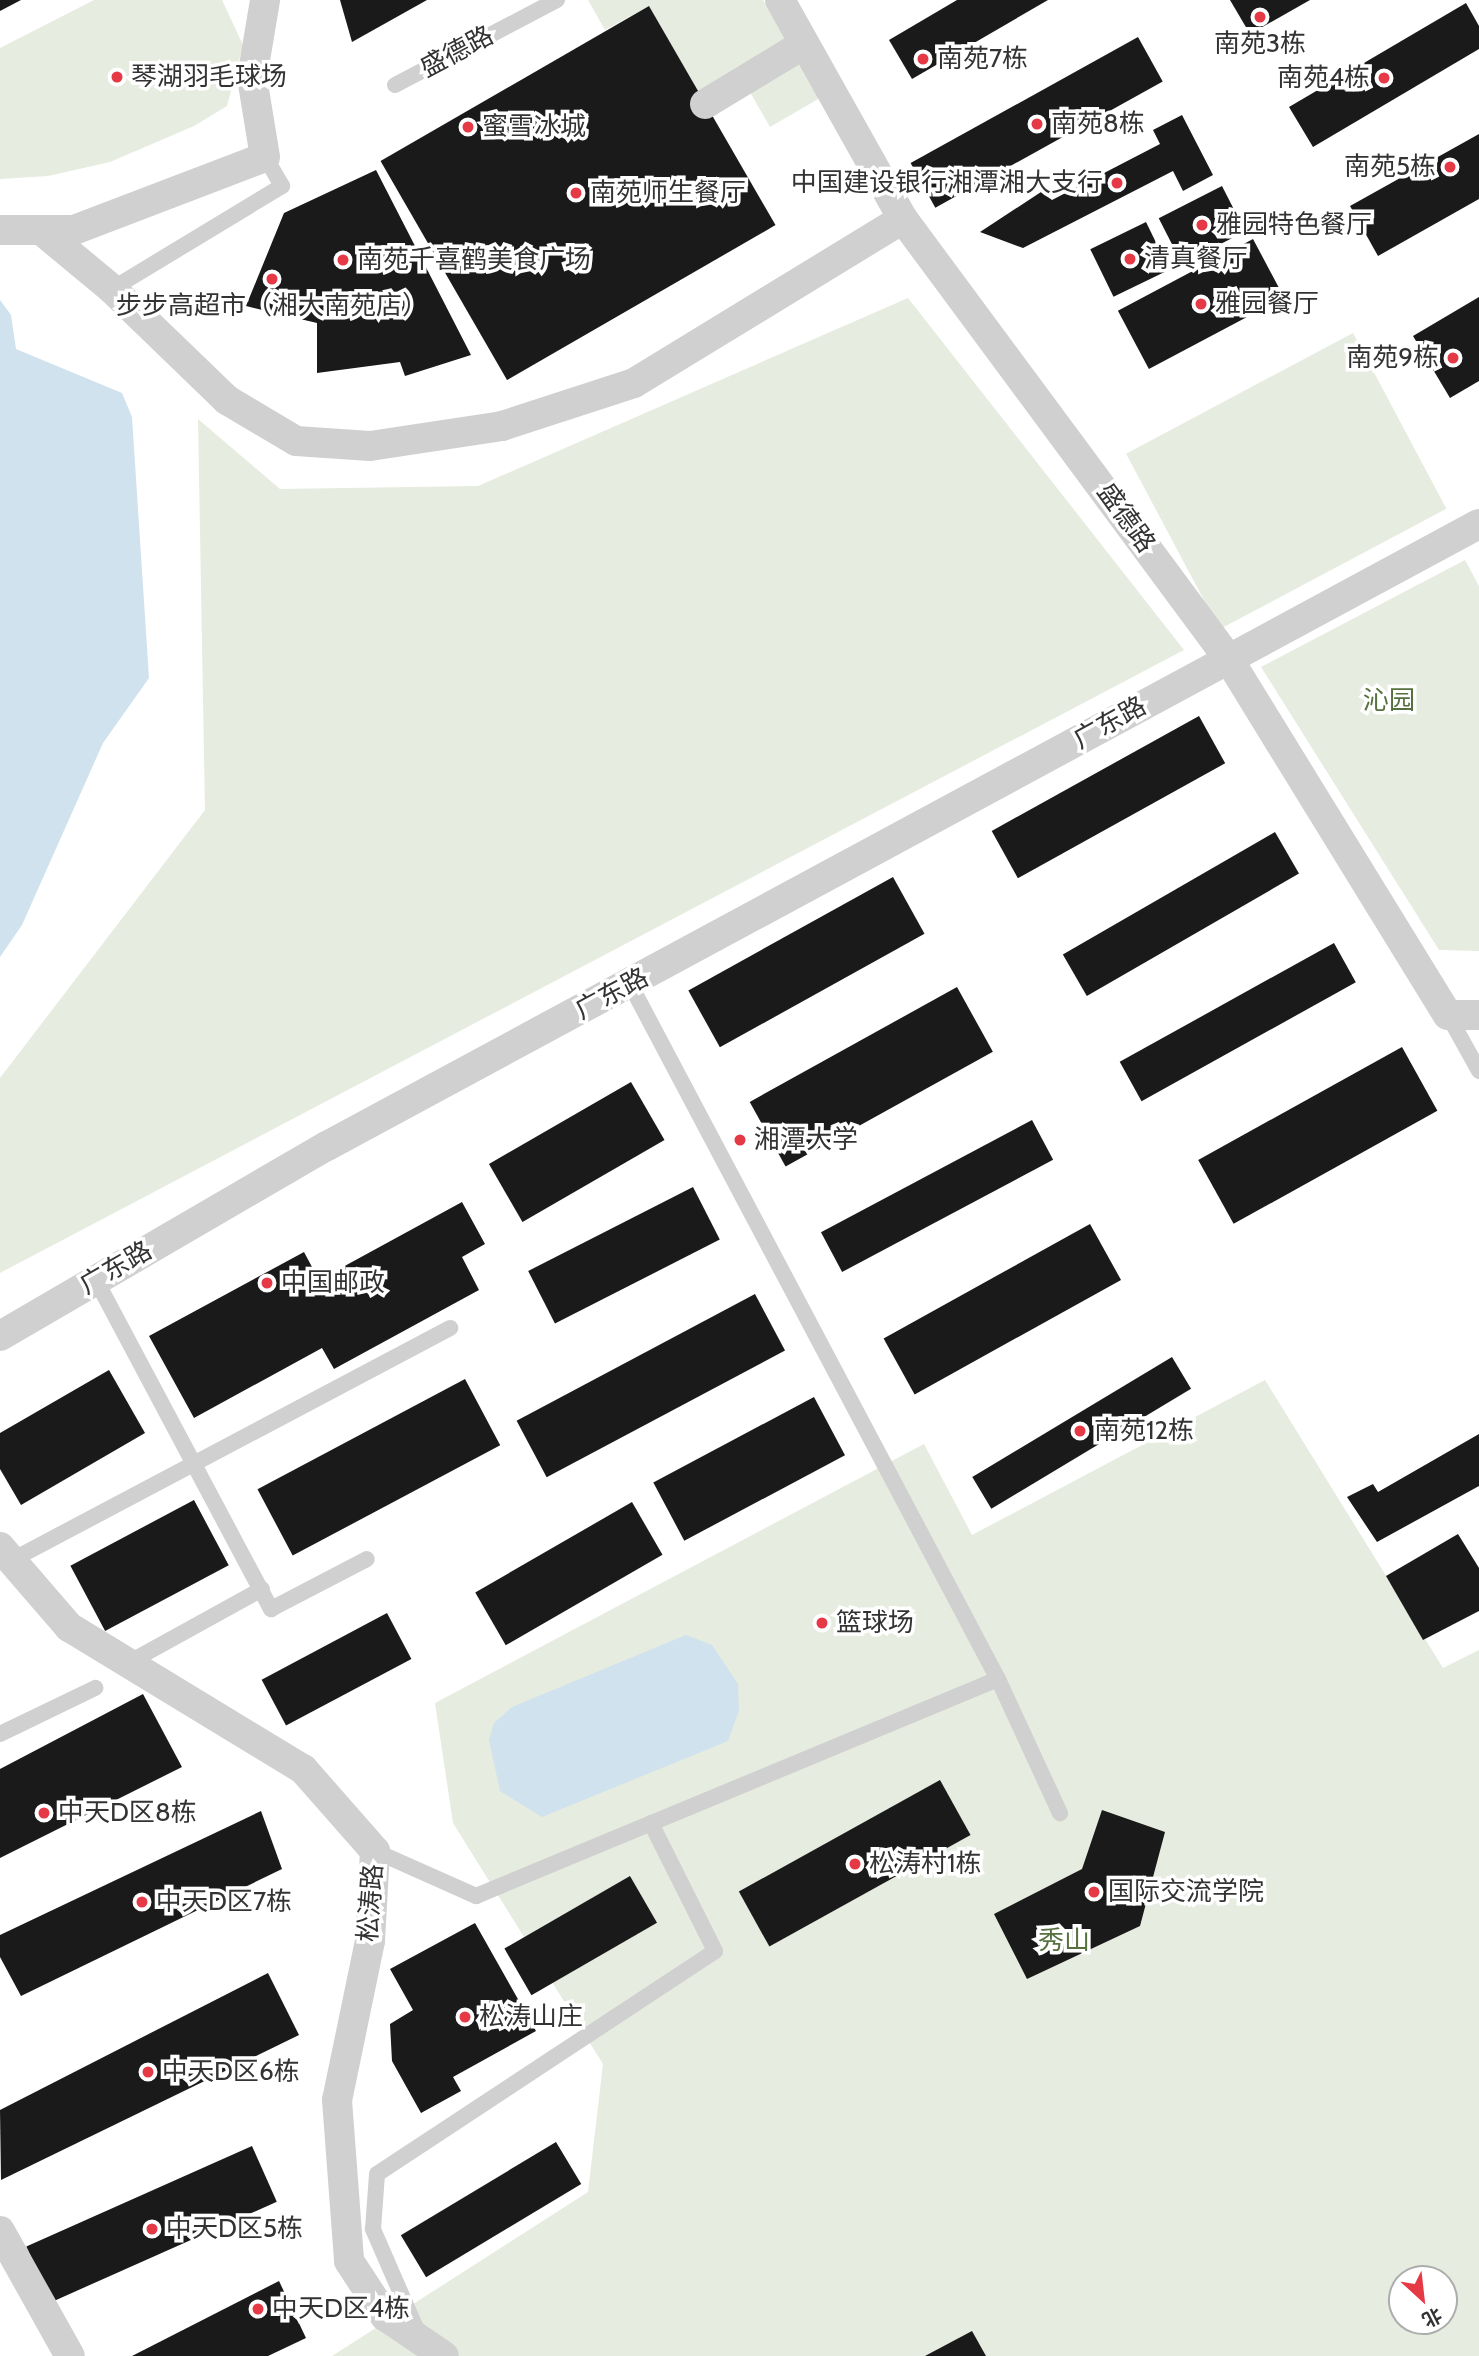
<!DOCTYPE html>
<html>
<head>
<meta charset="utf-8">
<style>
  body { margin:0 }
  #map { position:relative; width:1479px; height:2356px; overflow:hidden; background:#fff; font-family:Cabin,"Noto Sans SC",sans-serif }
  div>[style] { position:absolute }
  .green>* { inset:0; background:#e6ecdf; transform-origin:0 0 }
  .water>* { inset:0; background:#cfe2ee }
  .building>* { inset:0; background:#1a1a1a; transform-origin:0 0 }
  .lane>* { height:16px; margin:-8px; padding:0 8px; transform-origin:8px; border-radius:8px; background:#d0d0d0 }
  .street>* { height:30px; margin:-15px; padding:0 15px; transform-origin:15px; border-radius:15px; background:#d0d0d0 }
  .dots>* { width:19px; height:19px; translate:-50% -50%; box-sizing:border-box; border:4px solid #fff; border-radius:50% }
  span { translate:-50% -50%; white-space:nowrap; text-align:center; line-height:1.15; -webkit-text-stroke:7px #fff; paint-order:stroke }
  .poi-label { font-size:26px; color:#333 }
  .left { translate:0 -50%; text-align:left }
  .right { translate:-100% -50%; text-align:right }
  .street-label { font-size:26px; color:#333 }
  .park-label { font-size:26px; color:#56703f }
  .north { position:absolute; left:1388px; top:2265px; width:70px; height:70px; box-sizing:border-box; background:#fff; border:2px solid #adadad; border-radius:50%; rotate:153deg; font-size:19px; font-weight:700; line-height:28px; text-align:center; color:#333 }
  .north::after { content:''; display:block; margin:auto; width:24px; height:32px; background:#e63946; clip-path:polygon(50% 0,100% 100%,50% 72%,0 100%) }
</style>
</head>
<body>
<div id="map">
  <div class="green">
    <div style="clip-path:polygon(94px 0,222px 0,243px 45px,227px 106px,194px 126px,110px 162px,48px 176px,0 179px,0 48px)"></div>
    <div style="clip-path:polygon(588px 0,763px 0,820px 98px,770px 127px,743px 80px,705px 104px,649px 6px,605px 30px)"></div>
    <div style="clip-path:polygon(908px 298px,1184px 650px,0 1273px,0 1078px,205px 810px,198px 419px,280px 489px,478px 486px)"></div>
    <div style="left:1353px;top:333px;width:199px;height:257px;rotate:62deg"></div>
    <div style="clip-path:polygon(1465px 560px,1479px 586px,1479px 951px,1439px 950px,1261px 667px)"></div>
    <div style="clip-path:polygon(evenodd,1265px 1380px,1443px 1668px,1479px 1650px,1479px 2356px,332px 2356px,588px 2192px,603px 2064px,453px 1823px,435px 1703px,924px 1444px,972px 1535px,1265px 1380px,1402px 2279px,1444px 2279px,1444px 2321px,1402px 2321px,1402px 2279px)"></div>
  </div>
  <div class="water">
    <div style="clip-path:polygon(0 300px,11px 315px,16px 349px,122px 393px,132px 417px,149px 678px,103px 743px,22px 925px,0 957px)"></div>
    <div style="clip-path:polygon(686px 1635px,712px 1645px,738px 1684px,739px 1711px,728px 1741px,542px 1817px,500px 1791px,489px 1740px,494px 1723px,512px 1707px)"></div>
  </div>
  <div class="building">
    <div style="clip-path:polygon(0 0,21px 0,0 11px)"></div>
    <div style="clip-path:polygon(340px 0,427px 0,352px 42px)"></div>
    <div style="clip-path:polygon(957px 0,1048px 0,912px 79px,889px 40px)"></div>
    <div style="clip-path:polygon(1230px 0,1310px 0,1250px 34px)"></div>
    <div style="clip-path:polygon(1466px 3px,1479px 26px,1479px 49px,1313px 147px,1289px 107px)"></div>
    <div style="left:649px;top:6px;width:253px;height:310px;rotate:60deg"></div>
    <div style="left:1138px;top:37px;width:51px;height:260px;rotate:61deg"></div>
    <div style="clip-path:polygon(1182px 115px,1213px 175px,1183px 191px,1173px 171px,1023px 248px,980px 232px,1041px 192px,1052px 200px,1160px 144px,1153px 130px)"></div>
    <div style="clip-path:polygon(1479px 134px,1479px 199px,1378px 256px,1350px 206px)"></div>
    <div style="clip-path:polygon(376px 170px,471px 355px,405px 376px,400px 362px,317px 373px,317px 323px,246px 306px,284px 213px)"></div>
    <div style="left:1222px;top:186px;width:51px;height:71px;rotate:63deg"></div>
    <div style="left:1146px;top:222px;width:53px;height:62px;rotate:64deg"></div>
    <div style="left:1253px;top:239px;width:66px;height:153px;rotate:62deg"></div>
    <div style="clip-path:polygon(1479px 297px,1479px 381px,1450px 398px,1413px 336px)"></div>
    <div style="left:1199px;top:716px;width:54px;height:237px;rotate:61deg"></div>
    <div style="left:1275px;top:832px;width:48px;height:245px;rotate:60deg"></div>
    <div style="left:893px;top:877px;width:65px;height:234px;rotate:61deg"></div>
    <div style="left:1334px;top:943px;width:45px;height:245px;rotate:61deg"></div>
    <div style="left:957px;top:987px;width:74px;height:237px;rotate:61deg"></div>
    <div style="left:1402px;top:1047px;width:73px;height:233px;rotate:61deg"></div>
    <div style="left:631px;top:1082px;width:67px;height:164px;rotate:60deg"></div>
    <div style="left:1032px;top:1120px;width:45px;height:239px;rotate:62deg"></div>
    <div style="left:693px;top:1187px;width:59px;height:185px;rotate:63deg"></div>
    <div style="clip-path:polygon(462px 1202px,485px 1244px,462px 1257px,479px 1290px,334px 1369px,322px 1348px,194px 1418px,149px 1336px,304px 1252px,319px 1280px)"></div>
    <div style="left:1090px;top:1224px;width:64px;height:236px;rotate:61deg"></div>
    <div style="left:755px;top:1294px;width:64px;height:270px;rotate:62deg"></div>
    <div style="left:1172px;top:1357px;width:37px;height:233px;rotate:59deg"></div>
    <div style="clip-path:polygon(109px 1370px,145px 1433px,21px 1505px,0 1469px,0 1433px)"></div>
    <div style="left:465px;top:1379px;width:75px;height:235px;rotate:62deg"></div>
    <div style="left:814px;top:1397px;width:66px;height:182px;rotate:62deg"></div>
    <div style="clip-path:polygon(1479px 1434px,1479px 1486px,1377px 1542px,1347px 1497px,1373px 1484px,1378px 1492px)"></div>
    <div style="left:194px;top:1500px;width:74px;height:140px;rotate:62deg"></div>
    <div style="left:632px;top:1502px;width:61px;height:181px;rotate:60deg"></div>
    <div style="clip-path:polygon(1458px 1534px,1479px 1568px,1479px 1611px,1423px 1640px,1386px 1576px)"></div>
    <div style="left:387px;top:1613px;width:52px;height:142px;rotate:62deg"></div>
    <div style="clip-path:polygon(143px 1694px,182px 1767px,0 1858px,0 1769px)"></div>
    <div style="left:940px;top:1780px;width:63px;height:230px;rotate:61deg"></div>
    <div style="clip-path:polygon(1102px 1810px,1165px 1832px,1140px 1926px,1027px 1979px,994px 1914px,1082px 1869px)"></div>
    <div style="clip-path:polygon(261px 1811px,282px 1869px,21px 1996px,0 1957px,0 1935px)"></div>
    <div style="left:630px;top:1876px;width:54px;height:145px;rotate:60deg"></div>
    <div style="clip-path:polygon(475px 1923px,536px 2031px,453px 2077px,461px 2091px,421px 2113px,392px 2061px,390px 2024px,413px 2010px,390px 1969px)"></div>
    <div style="clip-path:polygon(268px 1973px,299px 2035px,1px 2180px,0 2110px)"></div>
    <div style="left:556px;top:2142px;width:49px;height:181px;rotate:59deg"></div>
    <div style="left:252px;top:2146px;width:61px;height:247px;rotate:66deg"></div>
    <div style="clip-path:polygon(279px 2281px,306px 2338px,268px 2356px,132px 2356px)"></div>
    <div style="clip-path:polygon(972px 2331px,986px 2356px,925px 2356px)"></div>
  </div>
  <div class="lane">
    <div style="left:395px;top:85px;width:183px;rotate:-27.7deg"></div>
    <div style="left:112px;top:289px;width:199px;rotate:-31.2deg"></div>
    <div style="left:282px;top:186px;width:34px;rotate:-120deg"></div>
    <div style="left:630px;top:984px;width:786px;rotate:62.1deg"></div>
    <div style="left:998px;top:1679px;width:148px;rotate:65.2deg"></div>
    <div style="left:1448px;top:1015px;width:64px;rotate:61deg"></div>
    <div style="left:96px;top:1280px;width:373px;rotate:62deg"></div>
    <div style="left:271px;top:1609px;width:108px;rotate:-27.5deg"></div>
    <div style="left:12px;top:1560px;width:496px;rotate:-27.9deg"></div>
    <div style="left:128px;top:1663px;width:153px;rotate:-28.9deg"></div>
    <div style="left:0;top:1734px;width:106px;rotate:-25.8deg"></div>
    <div style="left:375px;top:1851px;width:111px;rotate:24deg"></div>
    <div style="left:476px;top:1896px;width:565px;rotate:-22.57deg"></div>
    <div style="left:419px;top:2335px;width:116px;rotate:-113.5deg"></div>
    <div style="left:373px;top:2229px;width:55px;rotate:-85.8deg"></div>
    <div style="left:377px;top:2174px;width:405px;rotate:-33.4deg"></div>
    <div style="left:715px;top:1951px;width:143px;rotate:-116.6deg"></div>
  </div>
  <div class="street">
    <div style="left:780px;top:0;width:251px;rotate:60.7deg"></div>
    <div style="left:903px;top:219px;width:546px;rotate:53.49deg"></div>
    <div style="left:1228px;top:658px;width:419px;rotate:58.4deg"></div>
    <div style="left:1448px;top:1015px;width:31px"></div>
    <div style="left:705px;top:104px;width:116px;rotate:-31.2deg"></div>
    <div style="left:0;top:230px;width:74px"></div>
    <div style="left:74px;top:230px;width:204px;rotate:-20.9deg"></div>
    <div style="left:265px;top:157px;width:80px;rotate:-99.3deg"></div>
    <div style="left:252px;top:78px;width:79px;rotate:-80.5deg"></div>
    <div style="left:41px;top:230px;width:92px;rotate:39.7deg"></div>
    <div style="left:112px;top:289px;width:160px;rotate:44deg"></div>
    <div style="left:227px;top:400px;width:80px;rotate:30.7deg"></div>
    <div style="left:296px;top:441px;width:74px;rotate:3.9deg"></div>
    <div style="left:370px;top:446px;width:134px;rotate:-8.6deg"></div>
    <div style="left:502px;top:426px;width:139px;rotate:-18deg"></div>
    <div style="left:634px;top:383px;width:315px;rotate:-31.4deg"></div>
    <div style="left:0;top:1336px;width:378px;rotate:-30.2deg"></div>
    <div style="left:327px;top:1146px;width:1309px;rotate:-28.37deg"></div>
    <div style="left:0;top:1547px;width:106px;rotate:49.2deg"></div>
    <div style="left:69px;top:1627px;width:274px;rotate:31.3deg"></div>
    <div style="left:303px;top:1769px;width:109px;rotate:48.7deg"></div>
    <div style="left:375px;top:1851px;width:90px;rotate:93.2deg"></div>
    <div style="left:370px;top:1941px;width:162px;rotate:101.7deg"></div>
    <div style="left:337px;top:2100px;width:161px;rotate:85.7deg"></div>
    <div style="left:349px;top:2261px;width:66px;rotate:56.8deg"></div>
    <div style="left:385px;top:2316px;width:71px;rotate:34.1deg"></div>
    <div style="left:0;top:2231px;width:143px;rotate:60.8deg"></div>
  </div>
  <div class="dots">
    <div style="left:1260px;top:17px;background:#e63946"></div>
    <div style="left:923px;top:59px;background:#e63946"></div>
    <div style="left:117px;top:77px;background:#e63946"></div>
    <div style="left:1384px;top:78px;background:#e63946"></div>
    <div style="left:1037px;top:124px;background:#e63946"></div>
    <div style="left:468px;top:127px;background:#e63946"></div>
    <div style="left:1450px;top:167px;background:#e63946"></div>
    <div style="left:1117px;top:183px;background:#e63946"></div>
    <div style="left:576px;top:193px;background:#e63946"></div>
    <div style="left:1202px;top:225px;background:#e63946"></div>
    <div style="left:1130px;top:259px;background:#e63946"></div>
    <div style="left:343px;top:260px;background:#e63946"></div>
    <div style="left:272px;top:279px;background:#e63946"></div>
    <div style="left:1201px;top:304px;background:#e63946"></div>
    <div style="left:1453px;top:358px;background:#e63946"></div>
    <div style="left:740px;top:1140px;background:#e63946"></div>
    <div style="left:267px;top:1283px;background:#e63946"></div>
    <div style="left:1080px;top:1431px;background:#e63946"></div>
    <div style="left:822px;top:1623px;background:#e63946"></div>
    <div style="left:44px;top:1813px;background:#e63946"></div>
    <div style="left:855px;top:1864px;background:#e63946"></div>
    <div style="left:1094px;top:1892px;background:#e63946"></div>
    <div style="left:142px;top:1902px;background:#e63946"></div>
    <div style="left:465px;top:2017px;background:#e63946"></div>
    <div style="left:148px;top:2072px;background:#e63946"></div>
    <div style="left:152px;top:2229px;background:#e63946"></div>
    <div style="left:258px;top:2309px;background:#e63946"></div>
  </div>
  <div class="poi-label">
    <span style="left:1260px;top:44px">南苑3栋</span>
    <span class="left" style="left:937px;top:59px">南苑7栋</span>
    <span class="left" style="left:131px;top:77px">琴湖羽毛球场</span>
    <span class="right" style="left:1370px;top:78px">南苑4栋</span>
    <span class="left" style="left:1051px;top:124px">南苑8栋</span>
    <span class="left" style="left:482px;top:127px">蜜雪冰城</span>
    <span class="right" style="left:1436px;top:167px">南苑5栋</span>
    <span class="right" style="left:1103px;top:183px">中国建设银行湘潭湘大支行</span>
    <span class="left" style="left:590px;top:193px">南苑师生餐厅</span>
    <span class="left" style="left:1216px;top:225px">雅园特色餐厅</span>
    <span class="left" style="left:1144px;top:259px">清真餐厅</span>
    <span class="left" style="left:357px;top:260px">南苑千喜鹤美食广场</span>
    <span class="left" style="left:1215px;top:304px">雅园餐厅</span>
    <span style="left:272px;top:306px">步步高超市（湘大南苑店）</span>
    <span class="right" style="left:1439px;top:358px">南苑9栋</span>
    <span class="left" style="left:754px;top:1140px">湘潭大学</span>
    <span class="left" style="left:281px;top:1283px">中国邮政</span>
    <span class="left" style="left:1094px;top:1431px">南苑12栋</span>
    <span class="left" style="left:836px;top:1623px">篮球场</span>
    <span class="left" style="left:58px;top:1813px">中天D区8栋</span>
    <span class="left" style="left:869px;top:1864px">松涛村1栋</span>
    <span class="left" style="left:1108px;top:1892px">国际交流学院</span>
    <span class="left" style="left:156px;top:1902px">中天D区7栋</span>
    <span class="left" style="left:479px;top:2017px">松涛山庄</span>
    <span class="left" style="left:162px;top:2072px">中天D区6栋</span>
    <span class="left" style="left:166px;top:2229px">中天D区5栋</span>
    <span class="left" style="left:272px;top:2309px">中天D区4栋</span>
  </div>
  <div class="street-label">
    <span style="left:457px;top:52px;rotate:-28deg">盛德路</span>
    <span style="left:1126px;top:518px;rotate:54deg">盛德路</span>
    <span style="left:1110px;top:723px;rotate:-29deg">广东路</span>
    <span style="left:612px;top:994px;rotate:-28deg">广东路</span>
    <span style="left:116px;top:1268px;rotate:-30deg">广东路</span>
    <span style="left:371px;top:1903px;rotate:-86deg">松涛路</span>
  </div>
  <div class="park-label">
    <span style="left:1389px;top:701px">沁园</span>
    <span style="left:1064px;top:1941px">秀山</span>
  </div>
  <div class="north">北</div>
</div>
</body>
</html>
